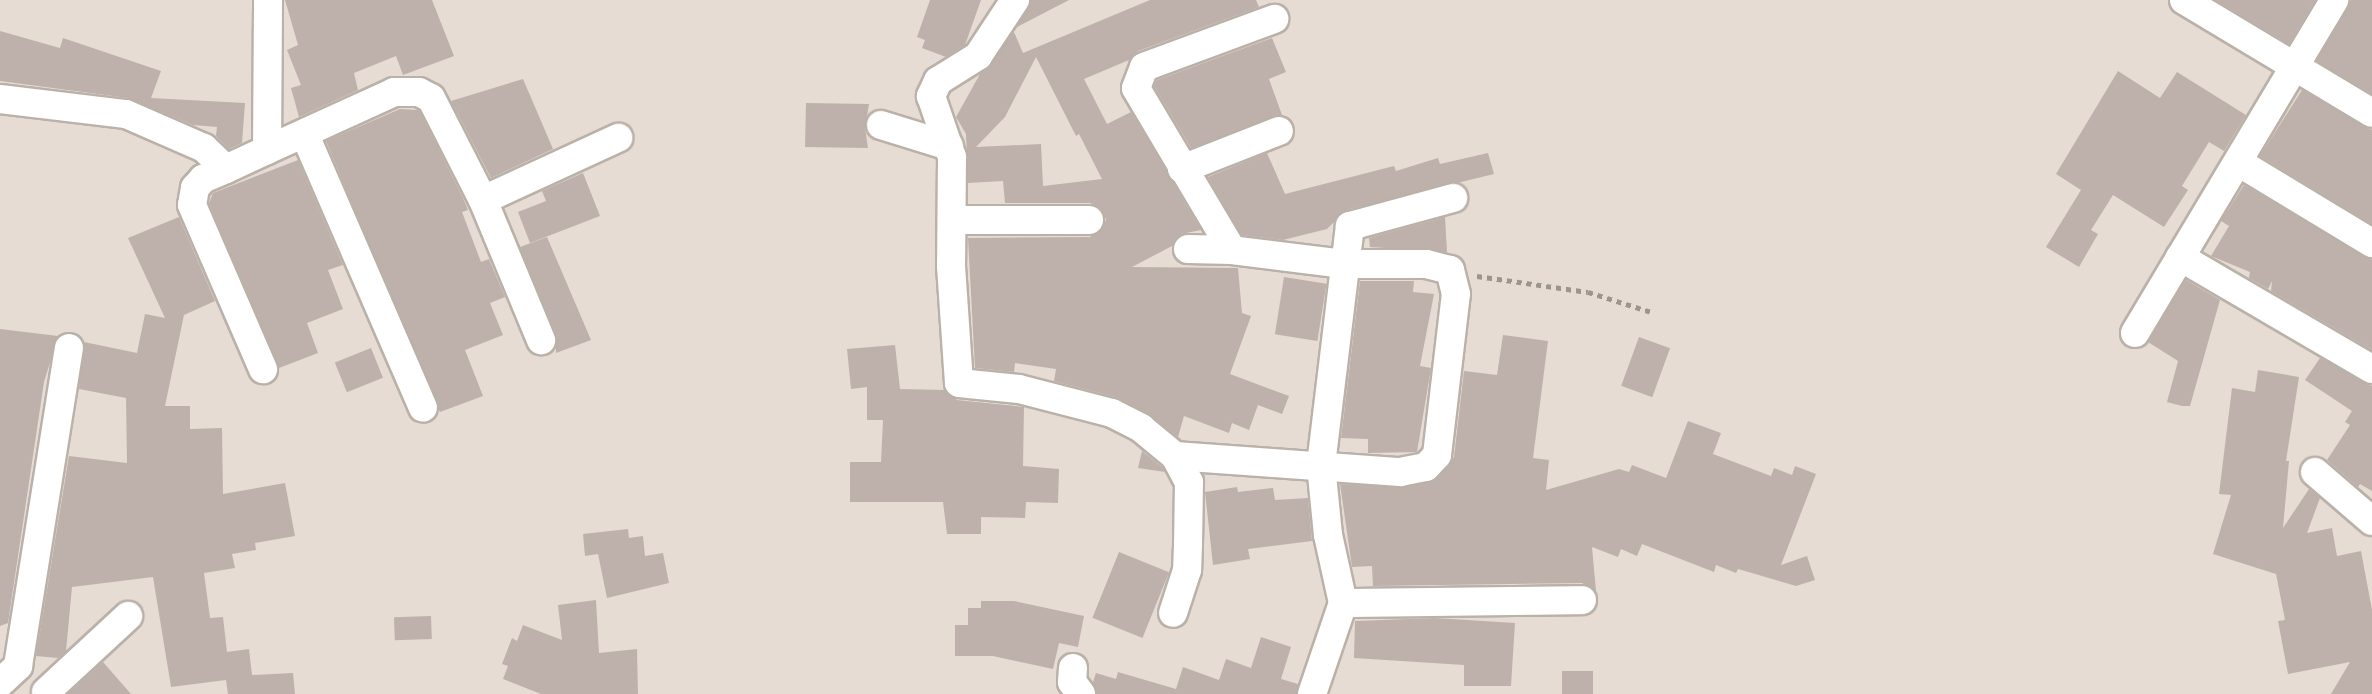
<!DOCTYPE html>
<html>
<head>
<meta charset="utf-8">
<style>
  body { margin:0 }
  #map { position:relative; width:2372px; height:694px; overflow:hidden; background:#e6dcd3; font-family:"Alegreya Sans",sans-serif }
  div>[style] { position:absolute }
  .building>* { inset:0; background:#beb1ac; transform-origin:0 0 }
  .path>* { height:4.5px; margin-top:-2.25px; transform-origin:0; background:repeating-linear-gradient(90deg,#9c958e 0 5px,transparent 0 10px) }
  .roads { filter:drop-shadow(2px 0 #bab1a8) drop-shadow(-2px 0 #bab1a8) drop-shadow(0 2px #bab1a8) drop-shadow(0 -2px #bab1a8) }
  .minor>* { height:28px; margin:-14px; padding:0 14px; transform-origin:14px; border-radius:14px; background:#fff }
  span { translate:-50% -50%; white-space:nowrap; text-align:center; line-height:1.15; -webkit-text-stroke:6px #fff; paint-order:stroke }
</style>
</head>
<body>
<div id="map">
  <div class="building">
    <div style="clip-path:polygon(285px 0,432px 0,454px 56px,403px 75px,396px 56px,354px 73px,358px 90px,299px 117px,291px 88px,301px 85px,287px 50px,298px 45px)"></div>
    <div style="clip-path:polygon(930px 0,981px 0,965px 45px,946px 57px,922px 48px,925px 40px,917px 37px)"></div>
    <div style="clip-path:polygon(1031px 0,1069px 0,1017px 27px)"></div>
    <div style="clip-path:polygon(evenodd,1150px 0,1256px 0,1259px 7px,1138px 51px,1129px 60px,1084px 79px,1107px 124px,1131px 112px,1201px 230px,1181px 234px,1172px 246px,1132px 267px,1238px 268px,1242px 313px,1251px 316px,1230px 374px,1289px 396px,1282px 414px,1258px 405px,1249px 430px,1232px 423px,1229px 433px,1184px 416px,1178px 437px,1151px 415px,1119px 398px,1054px 381px,1056px 369px,1015px 363px,1014px 372px,975px 368px,968px 238px,1090px 237px,1103px 229px,1106px 219px,1098px 206px,1090px 203px,1005px 203px,1003px 181px,968px 183px,966px 134px,956px 117px,980px 74px,1014px 32px,1023px 53px,1150px 0,1036px 57px,1076px 136px,1079px 134px,1102px 179px,1043px 186px,1041px 144px,976px 147px,1005px 117px,1036px 57px)"></div>
    <div style="clip-path:polygon(2216px 0,2315px 0,2289px 44px)"></div>
    <div style="clip-path:polygon(2351px 0,2372px 0,2372px 94px,2317px 61px)"></div>
    <div style="clip-path:polygon(0 31px,60px 48px,63px 38px,161px 71px,151px 98px,245px 103px,242px 143px,229px 149px,216px 136px,217px 127px,193px 125px,128px 98px,0 81px)"></div>
    <div style="clip-path:polygon(1272px 38px,1286px 72px,1269px 79px,1282px 115px,1191px 148px,1154px 86px,1157px 80px)"></div>
    <div style="clip-path:polygon(2118px 71px,2160px 98px,2177px 72px,2246px 115px,2224px 151px,2209px 142px,2182px 186px,2188px 190px,2164px 227px,2113px 195px,2091px 230px,2098px 234px,2079px 267px,2046px 247px,2081px 190px,2056px 174px)"></div>
    <div style="clip-path:polygon(523px 79px,553px 149px,491px 178px,451px 101px)"></div>
    <div style="clip-path:polygon(2302px 90px,2372px 130px,2372px 224px,2260px 156px)"></div>
    <div style="clip-path:polygon(806px 103px,869px 104px,865px 128px,868px 148px,805px 147px)"></div>
    <div style="clip-path:polygon(400px 109px,419px 110px,463px 198px,468px 210px,462px 212px,481px 262px,489px 259px,505px 297px,490px 303px,503px 335px,465px 350px,483px 396px,440px 412px,326px 141px)"></div>
    <div style="clip-path:polygon(1267px 153px,1285px 194px,1394px 166px,1396px 171px,1438px 158px,1440px 164px,1488px 153px,1494px 174px,1346px 210px,1327px 229px,1283px 240px,1242px 235px,1208px 177px)"></div>
    <div style="clip-path:polygon(298px 160px,343px 265px,328px 270px,343px 309px,307px 323px,318px 353px,279px 368px,209px 203px,213px 193px)"></div>
    <div style="clip-path:polygon(583px 173px,600px 216px,530px 243px,518px 212px,546px 201px,542px 191px)"></div>
    <div style="clip-path:polygon(2244px 185px,2372px 260px,2372px 350px,2271px 291px,2272px 281px,2268px 289px,2249px 278px,2250px 272px,2211px 256px,2229px 226px,2221px 221px)"></div>
    <div style="clip-path:polygon(179px 217px,215px 301px,184px 315px,165px 406px,190px 406px,190px 429px,222px 428px,223px 494px,285px 483px,295px 536px,255px 543px,256px 550px,232px 554px,235px 568px,204px 573px,210px 618px,223px 617px,227px 652px,249px 649px,252px 675px,293px 673px,295px 694px,228px 694px,226px 680px,171px 687px,153px 577px,72px 587px,66px 651px,58px 658px,36px 656px,69px 456px,127px 463px,126px 398px,79px 389px,84px 342px,137px 353px,145px 314px,165px 318px,128px 238px)"></div>
    <div style="clip-path:polygon(1445px 217px,1447px 252px,1370px 247px,1369px 238px)"></div>
    <div style="clip-path:polygon(547px 237px,591px 340px,556px 353px,556px 334px,520px 247px)"></div>
    <div style="left:1284px;top:277px;width:43px;height:58px;rotate:9deg"></div>
    <div style="clip-path:polygon(2186px 280px,2220px 300px,2190px 406px,2182px 406px,2167px 402px,2178px 361px,2148px 342px)"></div>
    <div style="clip-path:polygon(1360px 281px,1414px 281px,1413px 292px,1434px 294px,1420px 366px,1431px 368px,1417px 452px,1368px 453px,1368px 439px,1341px 438px)"></div>
    <div style="clip-path:polygon(0 329px,58px 336px,44px 382px,8px 623px,0 626px)"></div>
    <div style="clip-path:polygon(1503px 335px,1548px 341px,1533px 458px,1549px 460px,1546px 490px,1619px 469px,1629px 472px,1632px 465px,1666px 478px,1688px 421px,1721px 433px,1713px 454px,1771px 476px,1774px 468px,1792px 475px,1795px 466px,1816px 474px,1781px 565px,1807px 556px,1815px 580px,1796px 586px,1738px 569px,1736px 573px,1716px 565px,1714px 572px,1642px 544px,1637px 556px,1621px 549px,1618px 557px,1592px 547px,1596px 591px,1582px 583px,1373px 586px,1372px 566px,1352px 567px,1340px 484px,1403px 488px,1438px 478px,1454px 457px,1464px 371px,1497px 375px)"></div>
    <div style="left:1639px;top:337px;width:33px;height:52px;rotate:20deg"></div>
    <div style="clip-path:polygon(895px 345px,900px 389px,944px 390px,957px 400px,1024px 407px,1023px 466px,1059px 469px,1058px 503px,1026px 502px,1025px 518px,981px 517px,981px 534px,947px 534px,943px 502px,850px 502px,850px 462px,881px 462px,883px 420px,867px 420px,867px 387px,851px 389px,847px 349px)"></div>
    <div style="left:371px;top:348px;width:32px;height:39px;rotate:68deg"></div>
    <div style="clip-path:polygon(2320px 358px,2372px 386px,2372px 491px,2360px 484px,2358px 487px,2327px 460px,2350px 425px,2345px 422px,2352px 411px,2305px 380px)"></div>
    <div style="clip-path:polygon(2258px 370px,2299px 377px,2286px 461px,2289px 461px,2283px 528px,2309px 489px,2320px 498px,2307px 533px,2332px 528px,2337px 556px,2361px 551px,2372px 610px,2372px 694px,2331px 694px,2350px 662px,2288px 674px,2278px 621px,2285px 620px,2276px 574px,2213px 554px,2231px 495px,2219px 494px,2232px 388px,2255px 392px)"></div>
    <div style="clip-path:polygon(1142px 451px,1162px 467px,1165px 472px,1138px 468px)"></div>
    <div style="clip-path:polygon(1237px 487px,1238px 492px,1273px 488px,1275px 500px,1308px 498px,1312px 541px,1248px 549px,1250px 559px,1213px 565px,1205px 492px)"></div>
    <div style="clip-path:polygon(628px 529px,629px 538px,643px 536px,645px 556px,663px 553px,669px 583px,607px 598px,598px 554px,585px 556px,583px 534px)"></div>
    <div style="left:1119px;top:552px;width:54px;height:71px;rotate:22deg"></div>
    <div style="clip-path:polygon(596px 600px,599px 653px,637px 649px,638px 694px,541px 694px,503px 679px,508px 666px,502px 664px,512px 638px,517px 641px,523px 625px,562px 640px,558px 605px)"></div>
    <div style="clip-path:polygon(981px 601px,1014px 601px,1084px 616px,1078px 647px,1059px 643px,1053px 669px,993px 656px,955px 656px,955px 625px,968px 625px,968px 608px,981px 608px)"></div>
    <div style="left:431px;top:616px;width:23px;height:37px;rotate:88deg"></div>
    <div style="clip-path:polygon(1435px 618px,1515px 623px,1511px 686px,1464px 686px,1464px 665px,1354px 658px,1355px 621px)"></div>
    <div style="clip-path:polygon(1261px 637px,1291px 647px,1281px 679px,1298px 684px,1296px 694px,1097px 694px,1093px 682px,1096px 673px,1116px 679px,1118px 672px,1176px 689px,1183px 667px,1219px 680px,1226px 659px,1251px 668px)"></div>
    <div style="clip-path:polygon(103px 662px,131px 694px,68px 694px)"></div>
    <div style="left:1562px;top:671px;width:31px;height:23px"></div>
  </div>
  <div class="path">
    <div style="left:1477px;top:276px;width:112px;rotate:8.2deg"></div>
    <div style="left:1588px;top:292px;width:66px;rotate:17.6deg"></div>
  </div>
  <div class="roads">
    <div class="minor">
      <div style="left:1015px;top:0;width:67px;rotate:123.5deg"></div>
      <div style="left:978px;top:56px;width:47px;rotate:148deg"></div>
      <div style="left:938px;top:81px;width:17px;rotate:115deg"></div>
      <div style="left:931px;top:96px;width:65px;rotate:71deg"></div>
      <div style="left:952px;top:157px;width:109px;rotate:90.5deg"></div>
      <div style="left:951px;top:266px;width:117px;rotate:86.1deg"></div>
      <div style="left:959px;top:383px;width:60px;rotate:5.7deg"></div>
      <div style="left:1019px;top:389px;width:96px;rotate:14.5deg"></div>
      <div style="left:1112px;top:413px;width:33px;rotate:27deg"></div>
      <div style="left:1141px;top:428px;width:44px;rotate:39.5deg"></div>
      <div style="left:1175px;top:456px;width:30px;rotate:62deg"></div>
      <div style="left:1189px;top:482px;width:62px;rotate:90.9deg"></div>
      <div style="left:1188px;top:544px;width:26px;rotate:92deg"></div>
      <div style="left:1187px;top:570px;width:45px;rotate:108deg"></div>
      <div style="left:2184px;top:0;width:219px;rotate:31deg"></div>
      <div style="left:0;top:99px;width:127px;rotate:6.8deg"></div>
      <div style="left:126px;top:114px;width:85px;rotate:23.6deg"></div>
      <div style="left:204px;top:148px;width:30px;rotate:44deg"></div>
      <div style="left:226px;top:169px;width:45px;rotate:-24.9deg"></div>
      <div style="left:267px;top:150px;width:150px;rotate:-89.6deg"></div>
      <div style="left:881px;top:125px;width:71px;rotate:17.2deg"></div>
      <div style="left:305px;top:135px;width:297px;rotate:66.6deg"></div>
      <div style="left:267px;top:150px;width:140px;rotate:-24.5deg"></div>
      <div style="left:394px;top:92px;width:25px"></div>
      <div style="left:419px;top:92px;width:13px;rotate:27deg"></div>
      <div style="left:431px;top:98px;width:114px;rotate:63deg"></div>
      <div style="left:483px;top:200px;width:152px;rotate:67.5deg"></div>
      <div style="left:2238px;top:162px;width:157px;rotate:31.2deg"></div>
      <div style="left:226px;top:169px;width:25px;rotate:157deg"></div>
      <div style="left:203px;top:179px;width:12px;rotate:132deg"></div>
      <div style="left:195px;top:188px;width:17px;rotate:100deg"></div>
      <div style="left:192px;top:205px;width:179px;rotate:66.6deg"></div>
      <div style="left:1182px;top:169px;width:104px;rotate:-21.4deg"></div>
      <div style="left:483px;top:200px;width:149px;rotate:-24.7deg"></div>
      <div style="left:952px;top:220px;width:137px"></div>
      <div style="left:1188px;top:249px;width:44px;rotate:1.3deg"></div>
      <div style="left:2180px;top:257px;width:222px;rotate:30.3deg"></div>
      <div style="left:2135px;top:333px;width:388px;rotate:-59.1deg"></div>
      <div style="left:1175px;top:456px;width:226px;rotate:4.1deg"></div>
      <div style="left:1400px;top:472px;width:26px;rotate:-11deg"></div>
      <div style="left:1426px;top:467px;width:16px;rotate:-47deg"></div>
      <div style="left:1437px;top:455px;width:162px;rotate:-83.3deg"></div>
      <div style="left:1456px;top:294px;width:25px;rotate:-104deg"></div>
      <div style="left:1450px;top:270px;width:25px;rotate:-166deg"></div>
      <div style="left:1426px;top:264px;width:82px;rotate:180deg"></div>
      <div style="left:1344px;top:264px;width:113px;rotate:-172.9deg"></div>
      <div style="left:1232px;top:250px;width:188px;rotate:-120.7deg"></div>
      <div style="left:1136px;top:88px;width:22px;rotate:-69deg"></div>
      <div style="left:1144px;top:67px;width:139px;rotate:-20.3deg"></div>
      <div style="left:2315px;top:472px;width:75px;rotate:40.7deg"></div>
      <div style="left:1343px;top:603px;width:239px;rotate:-0.7deg"></div>
      <div style="left:1073px;top:668px;width:14px;rotate:94deg"></div>
      <div style="left:1072px;top:682px;width:15px;rotate:53deg"></div>
      <div style="left:0;top:683px;width:25px;rotate:-43deg"></div>
      <div style="left:18px;top:666px;width:322px;rotate:-80.9deg"></div>
      <div style="left:46px;top:692px;width:112px;rotate:-42.8deg"></div>
      <div style="left:1312px;top:694px;width:96px;rotate:-71.2deg"></div>
      <div style="left:1343px;top:603px;width:70px;rotate:-102.4deg"></div>
      <div style="left:1328px;top:535px;width:70px;rotate:-95.7deg"></div>
      <div style="left:1321px;top:465px;width:241px;rotate:-83.1deg"></div>
      <div style="left:1350px;top:226px;width:107px;rotate:-15.2deg"></div>
    </div>
  </div>
</div>
</body>
</html>
